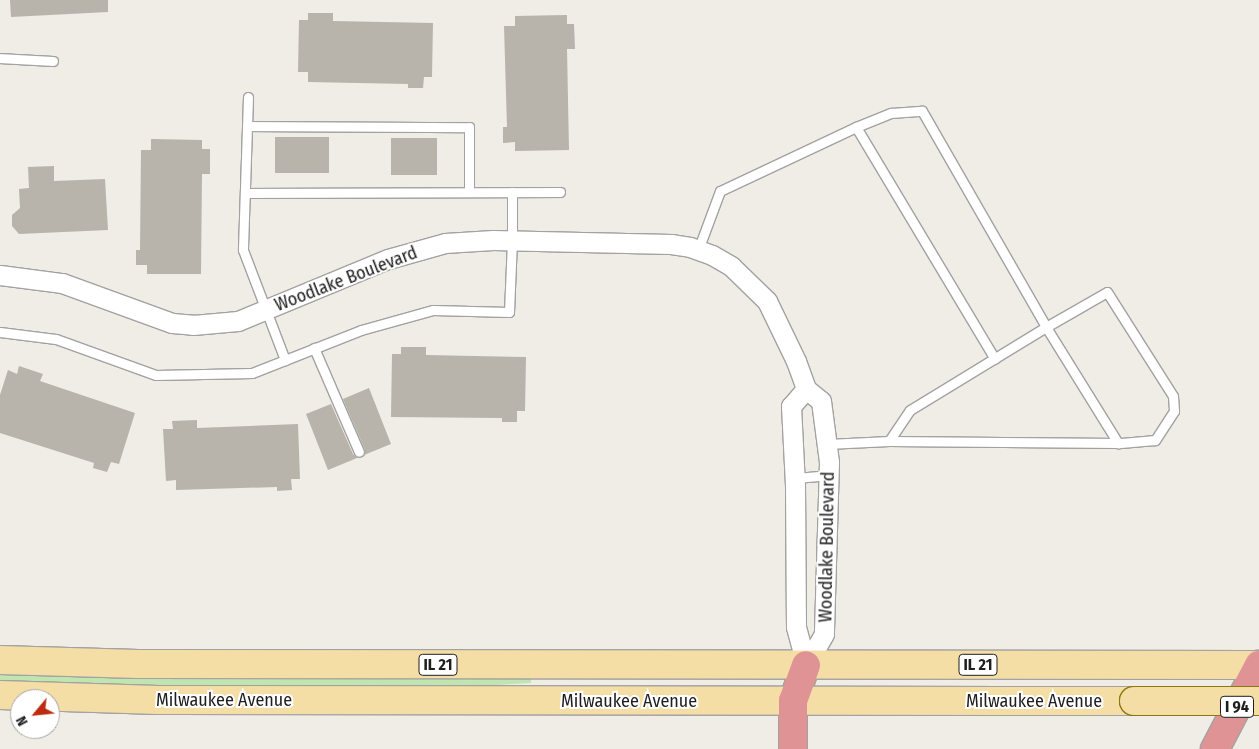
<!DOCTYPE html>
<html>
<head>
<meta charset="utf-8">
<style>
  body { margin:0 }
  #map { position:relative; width:1259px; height:749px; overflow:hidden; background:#efede5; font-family:"Fira Sans Condensed",sans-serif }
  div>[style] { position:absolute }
  .grass>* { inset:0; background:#c1e5af }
  .building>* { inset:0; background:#b8b3ab; transform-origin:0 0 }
  .roads { filter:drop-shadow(1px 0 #a2a2a2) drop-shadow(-1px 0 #a2a2a2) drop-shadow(0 1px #a2a2a2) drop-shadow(0 -1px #a2a2a2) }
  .lane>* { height:9px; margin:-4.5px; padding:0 4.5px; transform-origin:4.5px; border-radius:4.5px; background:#fff }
  .street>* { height:19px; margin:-9.5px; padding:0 9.5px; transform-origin:9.5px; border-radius:9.5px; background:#fff }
  .primary>* { height:28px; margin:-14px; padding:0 14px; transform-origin:14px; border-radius:14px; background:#f4dea5 }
  .highway>* { height:28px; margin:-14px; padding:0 14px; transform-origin:14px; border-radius:14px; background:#e09395 }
  .bridges { filter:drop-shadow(1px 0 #8d760c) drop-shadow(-1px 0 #8d760c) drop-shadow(0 1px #8d760c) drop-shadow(0 -1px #8d760c) }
  .primary-bridge>* { height:28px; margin:-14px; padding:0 14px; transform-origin:14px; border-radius:14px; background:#f4dea5 }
  span { translate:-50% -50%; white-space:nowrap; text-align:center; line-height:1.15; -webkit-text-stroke:4px #fff; paint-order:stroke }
  .shield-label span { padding:1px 4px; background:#fff; border:1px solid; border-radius:4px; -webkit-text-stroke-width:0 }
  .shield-label { font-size:16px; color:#1e1e1e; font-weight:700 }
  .street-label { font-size:18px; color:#1e1e1e }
  .north { position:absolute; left:10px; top:689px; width:50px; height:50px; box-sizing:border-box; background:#fff; border:1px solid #a5a5a5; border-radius:50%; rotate:242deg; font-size:14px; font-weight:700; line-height:20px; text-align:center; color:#1e1e1e }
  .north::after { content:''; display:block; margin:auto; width:18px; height:22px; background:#bd2b10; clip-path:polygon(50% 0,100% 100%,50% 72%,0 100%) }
</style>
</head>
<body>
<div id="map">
  <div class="grass">
    <div style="clip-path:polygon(0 673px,531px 678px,531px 683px,441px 688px,149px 687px,0 682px)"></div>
  </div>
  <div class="building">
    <div style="clip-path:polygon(10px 0,108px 0,108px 12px,11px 17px)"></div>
    <div style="clip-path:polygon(308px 13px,333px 13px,333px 21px,433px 23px,432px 77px,424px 77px,423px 88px,408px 88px,408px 84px,308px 82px,308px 72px,298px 72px,299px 20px,308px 20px)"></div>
    <div style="clip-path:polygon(567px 15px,567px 24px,574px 24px,575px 49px,567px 49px,569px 150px,515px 151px,515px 142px,503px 143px,503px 127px,507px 127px,504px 26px,515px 26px,515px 16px)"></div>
    <div style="left:275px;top:137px;width:54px;height:36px"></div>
    <div style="left:391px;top:138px;width:46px;height:37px"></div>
    <div style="clip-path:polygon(151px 139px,202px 140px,202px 149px,210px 149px,210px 174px,202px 174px,201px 274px,147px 274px,147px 265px,136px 265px,136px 250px,140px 250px,141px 150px,151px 150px)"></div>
    <div style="clip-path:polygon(54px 166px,54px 181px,105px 179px,108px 230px,19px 234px,12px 226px,12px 215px,20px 208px,19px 189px,29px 188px,28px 167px)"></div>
    <div style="clip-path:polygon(401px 347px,426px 347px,426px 355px,526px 357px,525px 411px,517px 411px,517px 422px,502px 422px,502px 418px,391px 417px,392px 354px,401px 354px)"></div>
    <div style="clip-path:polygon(19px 366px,43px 374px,40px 381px,135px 413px,119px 464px,111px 462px,107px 472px,93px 468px,94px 463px,0 433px,0 395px,8px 370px,17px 374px)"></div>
    <div style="clip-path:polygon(369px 388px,391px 444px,364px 455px,365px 450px,343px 399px)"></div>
    <div style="clip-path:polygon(331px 404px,353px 454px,357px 458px,328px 470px,306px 414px)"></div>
    <div style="clip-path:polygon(197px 420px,197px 428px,298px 424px,300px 479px,291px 479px,292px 490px,277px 491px,277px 487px,176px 490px,176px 480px,166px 481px,163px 429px,173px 429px,172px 421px)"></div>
  </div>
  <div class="roads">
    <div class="lane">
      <div style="left:0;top:58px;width:53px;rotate:3.2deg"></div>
      <div style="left:248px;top:97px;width:153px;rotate:91.9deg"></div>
      <div style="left:243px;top:250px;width:118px;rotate:69.1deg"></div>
      <div style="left:247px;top:126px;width:222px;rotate:0.3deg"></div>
      <div style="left:469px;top:127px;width:65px;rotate:90deg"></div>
      <div style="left:856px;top:127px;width:270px;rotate:59.1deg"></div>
      <div style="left:245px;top:193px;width:315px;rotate:-0.2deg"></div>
      <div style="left:698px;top:250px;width:63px;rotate:-69.6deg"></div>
      <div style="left:720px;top:191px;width:150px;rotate:-25.2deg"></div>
      <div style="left:856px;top:127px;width:38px;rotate:-22deg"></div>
      <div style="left:891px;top:113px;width:31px;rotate:-4deg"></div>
      <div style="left:922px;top:111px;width:249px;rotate:60.1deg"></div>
      <div style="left:1046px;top:327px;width:70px;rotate:-29.8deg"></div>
      <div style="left:1107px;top:292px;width:123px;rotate:57.6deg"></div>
      <div style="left:1173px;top:396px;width:15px;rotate:86deg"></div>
      <div style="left:1174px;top:411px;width:35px;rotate:123deg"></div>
      <div style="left:1155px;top:440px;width:37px;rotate:175deg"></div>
      <div style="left:1118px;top:443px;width:229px;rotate:-179.5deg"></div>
      <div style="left:889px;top:441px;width:62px;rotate:177.2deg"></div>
      <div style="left:0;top:332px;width:56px;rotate:7.1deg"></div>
      <div style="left:56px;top:339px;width:106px;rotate:19.8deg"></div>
      <div style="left:156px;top:375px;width:96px;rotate:-1.2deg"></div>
      <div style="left:252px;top:373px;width:117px;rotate:-21.5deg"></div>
      <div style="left:361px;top:330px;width:75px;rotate:-15.5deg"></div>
      <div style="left:433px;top:310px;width:76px;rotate:1.5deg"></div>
      <div style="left:509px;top:312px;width:71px;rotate:-87.6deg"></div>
      <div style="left:512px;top:241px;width:49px;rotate:-90deg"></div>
      <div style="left:314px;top:348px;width:113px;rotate:66.6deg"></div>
      <div style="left:889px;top:441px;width:37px;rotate:-56deg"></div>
      <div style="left:910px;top:410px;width:159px;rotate:-31.4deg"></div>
      <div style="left:1046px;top:327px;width:137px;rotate:58.2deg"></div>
      <div style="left:795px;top:478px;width:33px;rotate:-5deg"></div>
    </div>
    <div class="street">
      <div style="left:0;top:275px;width:63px;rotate:7.4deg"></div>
      <div style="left:62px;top:283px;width:117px;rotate:20deg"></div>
      <div style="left:172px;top:323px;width:21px;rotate:5deg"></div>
      <div style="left:193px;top:325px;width:45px;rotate:-5.1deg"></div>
      <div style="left:238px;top:321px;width:162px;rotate:-22.5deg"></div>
      <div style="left:388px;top:259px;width:59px;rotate:-15.7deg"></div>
      <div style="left:445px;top:243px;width:48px;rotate:-3.6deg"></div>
      <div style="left:493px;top:240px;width:178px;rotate:1.3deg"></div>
      <div style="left:671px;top:244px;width:19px;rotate:9deg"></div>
      <div style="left:690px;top:247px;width:23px;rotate:20deg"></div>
      <div style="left:712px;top:255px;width:22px;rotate:30deg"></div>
      <div style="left:731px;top:266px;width:50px;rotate:44.2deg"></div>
      <div style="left:767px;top:301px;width:67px;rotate:64.2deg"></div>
      <div style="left:796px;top:361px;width:30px;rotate:70deg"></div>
      <div style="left:806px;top:389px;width:19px;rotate:39deg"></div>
      <div style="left:821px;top:401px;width:62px;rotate:82.5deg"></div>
      <div style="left:829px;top:462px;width:172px;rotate:91.7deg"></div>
      <div style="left:824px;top:634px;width:36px;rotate:120deg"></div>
      <div style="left:806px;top:389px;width:23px;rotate:131deg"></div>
      <div style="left:791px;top:406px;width:79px;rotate:87.1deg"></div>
      <div style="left:795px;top:485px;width:142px;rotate:89.6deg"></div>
      <div style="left:796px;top:627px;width:39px;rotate:75deg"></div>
    </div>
    <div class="primary">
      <div style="left:0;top:660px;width:138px;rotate:1.7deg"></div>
      <div style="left:138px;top:664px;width:1121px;rotate:0.05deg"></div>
      <div style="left:0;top:695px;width:158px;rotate:1.8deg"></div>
      <div style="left:158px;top:700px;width:976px;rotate:0.06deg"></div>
    </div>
    <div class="highway">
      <div style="left:793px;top:749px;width:48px;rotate:-90deg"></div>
      <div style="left:793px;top:701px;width:38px;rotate:-70deg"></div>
      <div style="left:1215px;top:749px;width:95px;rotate:-62.4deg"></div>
    </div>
  </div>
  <div class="bridges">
    <div class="primary-bridge">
      <div style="left:1134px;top:701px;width:125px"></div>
    </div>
  </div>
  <div class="shield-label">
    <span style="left:438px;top:665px">IL 21</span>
    <span style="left:978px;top:665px">IL 21</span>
    <span style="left:1237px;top:707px">I 94</span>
  </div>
  <div class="street-label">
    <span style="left:346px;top:279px;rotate:-21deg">Woodlake Boulevard</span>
    <span style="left:827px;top:547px;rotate:-89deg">Woodlake Boulevard</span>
    <span style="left:224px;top:700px">Milwaukee Avenue</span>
    <span style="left:629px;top:701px">Milwaukee Avenue</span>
    <span style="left:1034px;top:701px">Milwaukee Avenue</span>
  </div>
  <div class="north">N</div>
</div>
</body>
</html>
